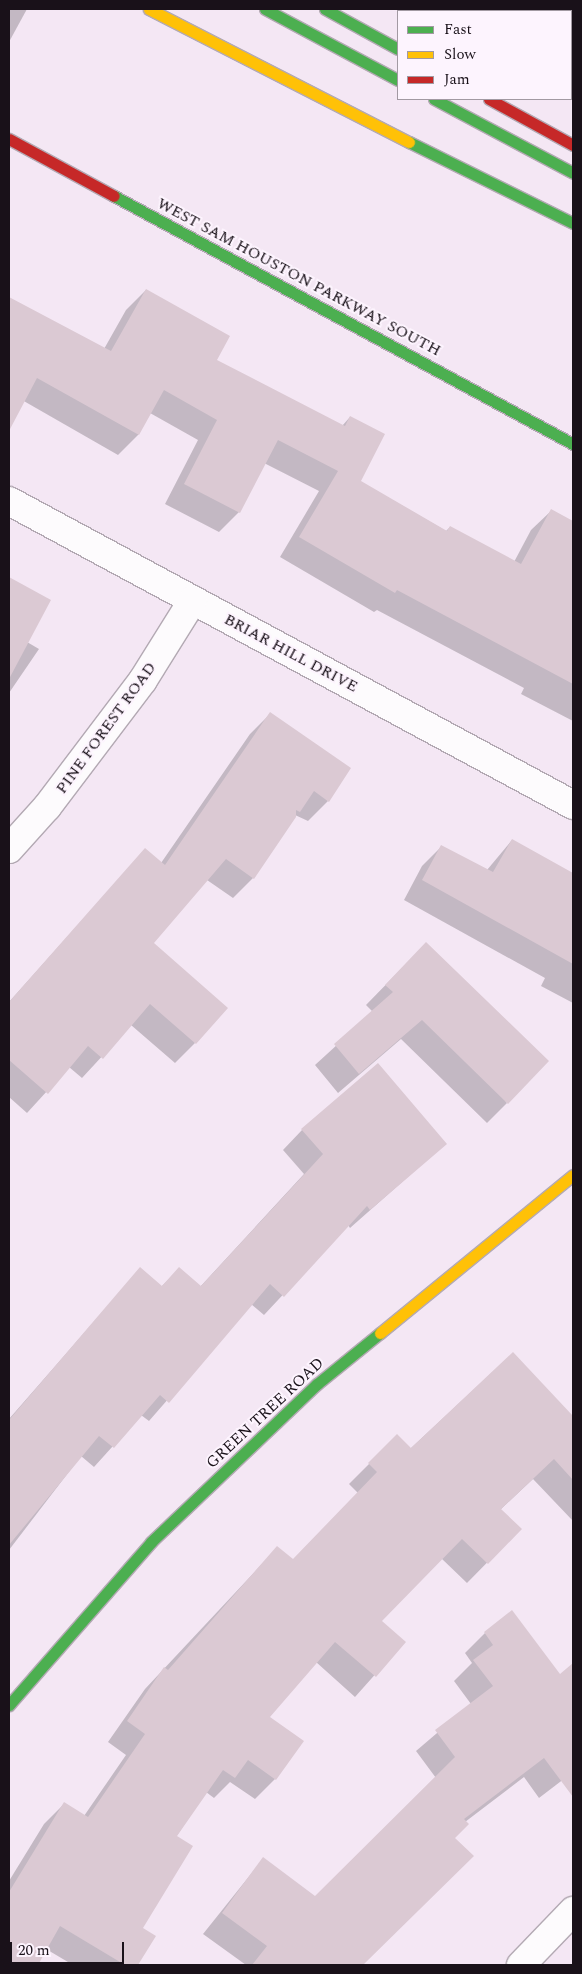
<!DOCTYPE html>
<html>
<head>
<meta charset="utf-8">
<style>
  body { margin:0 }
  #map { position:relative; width:582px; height:1974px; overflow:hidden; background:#f4e7f4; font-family:Spectral,serif }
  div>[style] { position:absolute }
  .shadow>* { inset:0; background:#0003 }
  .building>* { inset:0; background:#dbc9d3 }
  .roads { filter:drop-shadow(1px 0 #b3a9b3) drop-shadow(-1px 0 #b3a9b3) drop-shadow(0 1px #b3a9b3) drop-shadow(0 -1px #b3a9b3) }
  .street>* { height:28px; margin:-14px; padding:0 14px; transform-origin:14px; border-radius:14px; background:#fdfbfd }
  .fast>* { height:11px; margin:-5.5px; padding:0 5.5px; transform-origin:5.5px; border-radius:5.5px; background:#4caf50 }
  .slow>* { height:11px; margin:-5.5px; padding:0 5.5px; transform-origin:5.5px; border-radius:5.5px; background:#ffc107 }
  .jam>* { height:11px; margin:-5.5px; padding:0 5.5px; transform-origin:5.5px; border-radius:5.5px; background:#c62828 }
  span { translate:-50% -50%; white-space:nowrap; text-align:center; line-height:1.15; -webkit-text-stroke:4px #fdf4fe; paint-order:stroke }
  .street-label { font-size:16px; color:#191119 }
  .frame { position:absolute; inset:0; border:10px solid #191119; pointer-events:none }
  .legend { position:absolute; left:397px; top:10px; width:175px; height:90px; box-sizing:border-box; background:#fdf4fe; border:1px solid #a299a2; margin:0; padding:6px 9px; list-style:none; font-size:15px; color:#191119 }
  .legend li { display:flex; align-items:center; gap:10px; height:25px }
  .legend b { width:25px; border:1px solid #a299a2 }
  .scale { position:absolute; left:10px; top:1942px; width:114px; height:22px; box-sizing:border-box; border:2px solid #191119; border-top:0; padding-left:6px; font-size:15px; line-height:18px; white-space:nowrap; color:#191119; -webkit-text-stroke:4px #fdf4fe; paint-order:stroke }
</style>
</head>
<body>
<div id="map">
  <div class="shadow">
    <div style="clip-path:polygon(9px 9px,27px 9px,9px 42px)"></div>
    <div style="clip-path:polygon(146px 290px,215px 360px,342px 426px,350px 417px,359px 481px,446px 531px,450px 527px,514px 562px,531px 530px,551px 511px,573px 523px,573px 552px,554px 587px,573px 597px,573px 721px,521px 694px,524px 688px,377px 610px,374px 612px,280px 557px,319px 491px,264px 463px,239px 512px,219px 532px,165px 504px,198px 440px,150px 413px,138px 435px,118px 455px,22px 400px,9px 414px,9px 299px,104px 349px,126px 310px)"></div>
    <div style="clip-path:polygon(9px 580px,49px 601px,27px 642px,39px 649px,9px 693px)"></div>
    <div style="clip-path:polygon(270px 714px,328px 801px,308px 821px,295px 815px,253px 878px,233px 898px,207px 880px,152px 943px,195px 1043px,175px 1063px,131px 1025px,82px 1078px,69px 1067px,27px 1113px,9px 1097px,9px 1002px,145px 850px,161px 863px,250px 734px)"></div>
    <div style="clip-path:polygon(512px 840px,573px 874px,573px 1003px,541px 986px,545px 978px,404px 900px,422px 866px,441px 847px,487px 870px)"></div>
    <div style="clip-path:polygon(406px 964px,507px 1103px,487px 1123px,401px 1039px,338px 1093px,315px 1065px,373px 1012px,366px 1005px)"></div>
    <div style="clip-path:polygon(302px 1130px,445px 1144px,350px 1228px,348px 1225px,264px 1315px,251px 1304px,149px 1421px,141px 1415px,94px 1467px,81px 1456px,9px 1550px,9px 1419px,140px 1269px,161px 1287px,179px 1269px,200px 1287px,304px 1174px,283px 1150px)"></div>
    <div style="clip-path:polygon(513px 1353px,573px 1418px,573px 1521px,533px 1479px,500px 1510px,520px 1529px,467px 1583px,441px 1558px,380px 1621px,404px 1642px,355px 1697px,316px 1662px,268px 1718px,275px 1779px,255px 1799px,230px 1782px,214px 1798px,206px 1792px,176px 1837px,141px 1928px,154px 1936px,137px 1965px,73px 1965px,46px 1949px,37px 1965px,9px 1965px,9px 1881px,44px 1824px,64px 1804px,84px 1816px,126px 1755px,108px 1742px,145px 1689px,277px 1548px,292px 1561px,358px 1493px,349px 1484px,397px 1436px,410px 1449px)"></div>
    <div style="clip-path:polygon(485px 1633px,559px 1676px,573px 1665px,573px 1772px,539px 1798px,524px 1777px,465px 1822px,454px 1838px,472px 1856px,362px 1965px,246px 1965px,203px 1934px,263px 1859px,315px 1897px,436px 1778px,416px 1751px,471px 1704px,454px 1681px,472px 1663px,465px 1653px)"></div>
  </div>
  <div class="building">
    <div style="clip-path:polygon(146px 289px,230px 336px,217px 360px,345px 426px,350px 416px,385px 434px,361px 481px,447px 531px,450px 526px,521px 564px,551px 509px,573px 521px,573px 684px,397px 590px,395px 593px,299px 537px,338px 471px,278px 440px,240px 513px,184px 484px,217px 420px,164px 390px,139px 435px,37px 378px,9px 431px,9px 297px,111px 351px)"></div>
    <div style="clip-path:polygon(9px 577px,51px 600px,9px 679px)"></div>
    <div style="clip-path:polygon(270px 712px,351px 768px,329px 802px,314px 791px,300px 812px,296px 810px,296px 817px,254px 879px,226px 859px,154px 943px,228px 1008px,196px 1044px,150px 1004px,103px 1059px,88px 1046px,48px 1094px,9px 1060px,9px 1002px,145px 848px,165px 865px)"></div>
    <div style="clip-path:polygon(512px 839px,573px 873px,573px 964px,422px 880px,441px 845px,493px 872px)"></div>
    <div style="clip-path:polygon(426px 942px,549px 1061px,508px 1104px,422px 1020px,359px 1074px,334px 1044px,393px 992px,385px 985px)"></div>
    <div style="clip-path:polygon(378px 1063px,447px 1144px,370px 1210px,367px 1206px,284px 1297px,270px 1284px,169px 1403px,160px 1395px,114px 1448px,99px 1436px,9px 1545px,9px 1420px,140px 1267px,162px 1286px,179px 1267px,201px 1286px,323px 1154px,301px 1129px)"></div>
    <div style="clip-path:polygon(513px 1352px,573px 1416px,573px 1480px,554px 1459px,501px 1509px,522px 1529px,488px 1564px,462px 1539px,382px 1621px,406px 1642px,376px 1677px,335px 1642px,270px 1717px,304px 1741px,276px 1780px,248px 1760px,235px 1778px,223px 1770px,177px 1836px,193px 1846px,143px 1928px,156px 1936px,138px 1965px,125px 1965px,60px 1926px,38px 1965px,9px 1965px,9px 1892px,64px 1802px,88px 1817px,145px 1734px,127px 1721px,164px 1667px,168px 1670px,277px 1546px,293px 1559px,377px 1472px,368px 1463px,397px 1434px,411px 1448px)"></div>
    <div style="clip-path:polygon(512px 1610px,560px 1674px,573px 1663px,573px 1797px,544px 1758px,464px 1819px,469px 1824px,455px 1838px,474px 1856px,363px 1965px,252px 1965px,267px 1946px,222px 1913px,263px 1857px,315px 1896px,455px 1757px,435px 1730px,493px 1686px,473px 1660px,493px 1645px,484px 1632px)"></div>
  </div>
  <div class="roads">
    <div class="street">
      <div style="left:9px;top:501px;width:641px;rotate:28.32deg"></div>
      <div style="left:9px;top:849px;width:57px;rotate:-47.9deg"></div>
      <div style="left:47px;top:807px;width:159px;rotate:-52.9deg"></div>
      <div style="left:143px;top:680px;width:94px;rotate:-58deg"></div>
      <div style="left:521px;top:1965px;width:75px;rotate:-46.1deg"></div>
    </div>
    <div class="fast">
      <div style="left:265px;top:9px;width:151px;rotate:28.1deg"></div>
      <div style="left:325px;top:9px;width:83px;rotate:28.7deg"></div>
      <div style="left:571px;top:54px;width:3px;rotate:45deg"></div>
      <div style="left:434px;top:99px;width:157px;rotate:28deg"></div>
      <div style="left:409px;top:142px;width:183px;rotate:26.3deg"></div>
      <div style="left:114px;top:196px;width:522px;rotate:28.38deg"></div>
      <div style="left:9px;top:1705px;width:216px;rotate:-48.9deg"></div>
      <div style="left:151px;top:1542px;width:229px;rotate:-43.6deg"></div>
      <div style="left:317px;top:1384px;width:81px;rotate:-39deg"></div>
    </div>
    <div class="slow">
      <div style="left:149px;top:9px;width:292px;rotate:27.1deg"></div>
      <div style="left:485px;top:9px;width:5px;rotate:22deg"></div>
      <div style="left:380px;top:1333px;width:249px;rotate:-39.3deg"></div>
    </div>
    <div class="jam">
      <div style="left:489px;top:99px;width:96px;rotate:28.7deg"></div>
      <div style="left:9px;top:139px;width:119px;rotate:28.5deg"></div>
    </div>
  </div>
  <div class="street-label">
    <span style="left:299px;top:277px;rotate:28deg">WEST SAM HOUSTON PARKWAY SOUTH</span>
    <span style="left:291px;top:653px;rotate:28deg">BRIAR HILL DRIVE</span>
    <span style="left:106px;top:728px;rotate:-54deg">PINE FOREST ROAD</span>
    <span style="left:265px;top:1413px;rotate:-43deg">GREEN TREE ROAD</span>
  </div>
  <div class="frame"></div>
  <ul class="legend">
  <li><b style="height:6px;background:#4caf50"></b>Fast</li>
  <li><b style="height:6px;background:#ffc107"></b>Slow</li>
  <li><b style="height:6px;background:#c62828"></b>Jam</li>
  </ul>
  <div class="scale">20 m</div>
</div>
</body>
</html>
